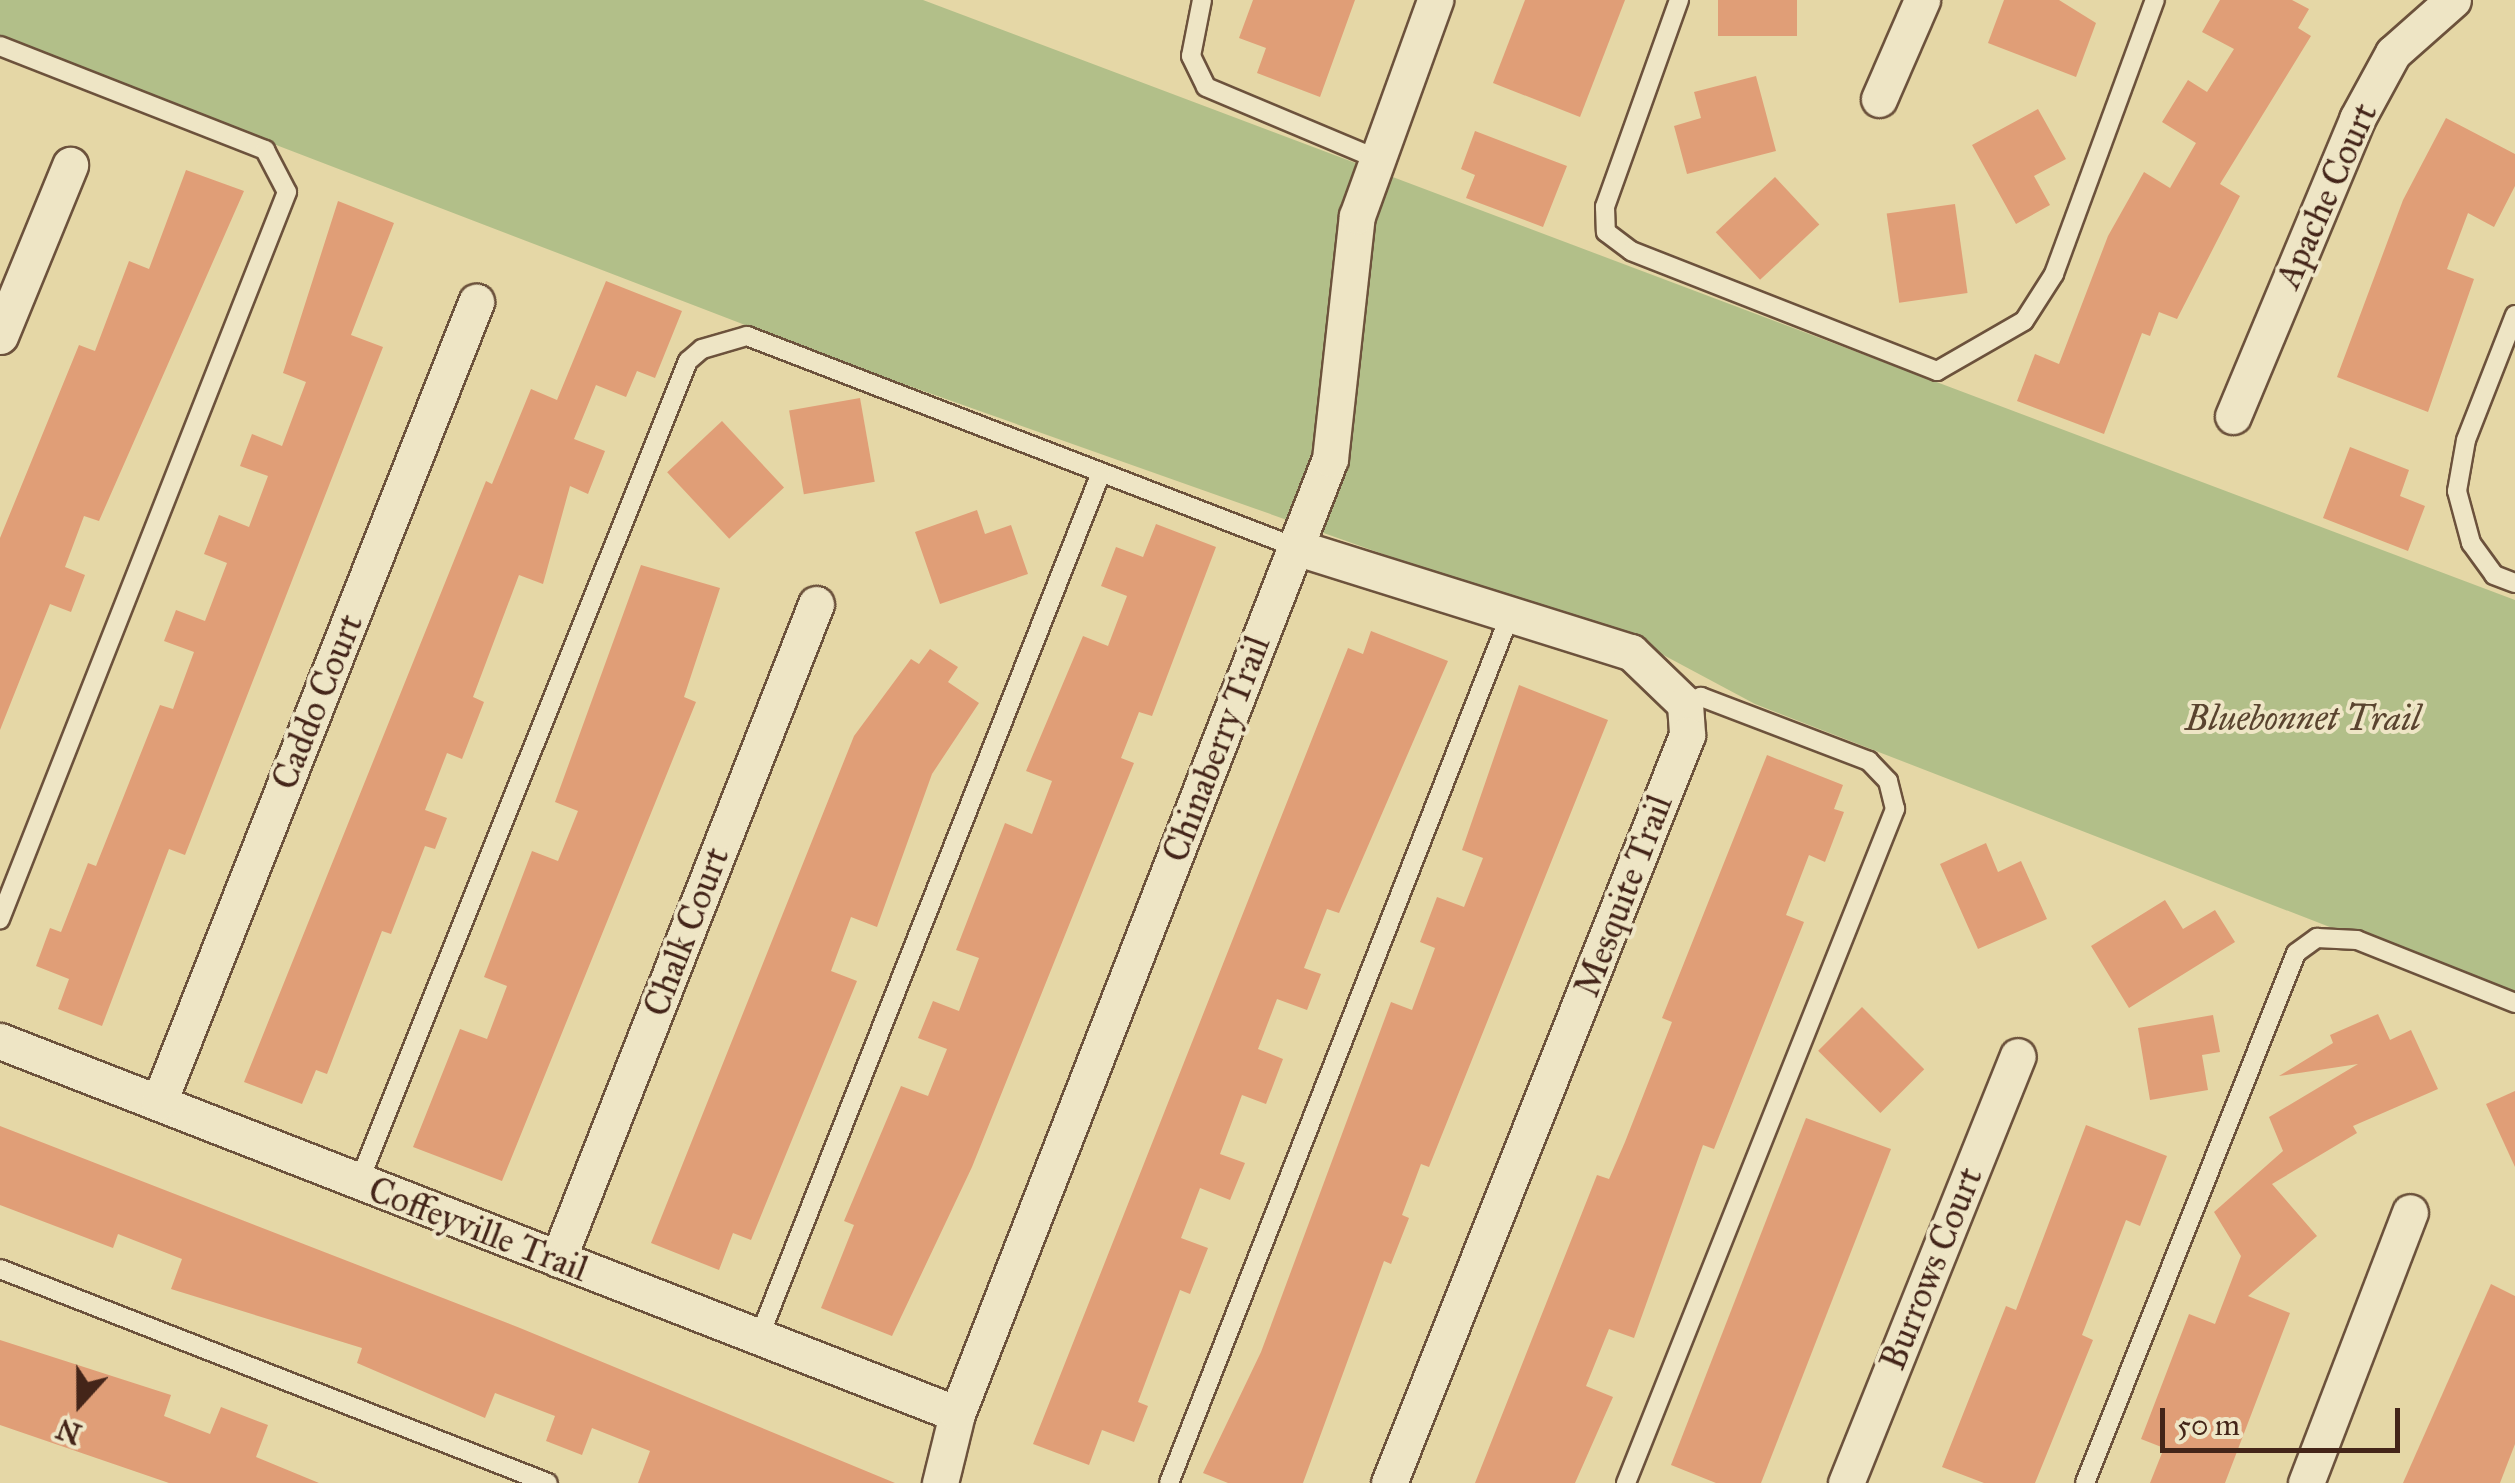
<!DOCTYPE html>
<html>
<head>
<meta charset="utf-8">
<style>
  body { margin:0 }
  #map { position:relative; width:2515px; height:1483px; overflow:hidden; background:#e5d7a6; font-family:"IM FELL Great Primer",serif }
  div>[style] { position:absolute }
  .green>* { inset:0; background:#b2bf89 }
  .building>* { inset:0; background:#e09e77; transform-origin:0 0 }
  .roads { filter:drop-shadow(2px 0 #6c523c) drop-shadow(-2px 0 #6c523c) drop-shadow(0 2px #6c523c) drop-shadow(0 -2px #6c523c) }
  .lane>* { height:18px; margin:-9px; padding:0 9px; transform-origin:9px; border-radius:9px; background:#eee5c5 }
  .street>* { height:35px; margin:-17.5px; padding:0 17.5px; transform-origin:17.5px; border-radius:17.5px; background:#eee5c5 }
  span { translate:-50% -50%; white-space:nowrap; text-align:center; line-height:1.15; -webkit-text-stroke:8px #eee5c5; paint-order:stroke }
  .street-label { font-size:35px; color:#442519 }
  .park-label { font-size:35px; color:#5a442f; font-style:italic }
  .north { position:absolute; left:30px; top:1353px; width:100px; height:100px; -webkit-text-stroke:8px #eee5c5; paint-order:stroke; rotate:201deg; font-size:28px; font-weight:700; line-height:40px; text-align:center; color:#442519 }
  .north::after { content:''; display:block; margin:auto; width:35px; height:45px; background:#442519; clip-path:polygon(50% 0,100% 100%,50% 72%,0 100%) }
  .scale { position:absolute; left:2160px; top:1408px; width:240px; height:45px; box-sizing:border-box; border:5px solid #442519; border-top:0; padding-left:12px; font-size:30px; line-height:35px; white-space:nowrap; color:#442519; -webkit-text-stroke:8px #eee5c5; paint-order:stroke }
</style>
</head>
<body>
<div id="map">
  <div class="green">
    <div style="clip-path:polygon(0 0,923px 0,2515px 600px,2515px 999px,1755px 704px,1654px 650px,847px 364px,0 39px)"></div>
  </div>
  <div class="building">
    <div style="clip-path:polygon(1253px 0,1355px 0,1320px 97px,1257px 73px,1266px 48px,1239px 38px)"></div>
    <div style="clip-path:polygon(1525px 0,1625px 0,1580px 117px,1493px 83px)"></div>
    <div style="left:1718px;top:0;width:79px;height:36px"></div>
    <div style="clip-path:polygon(2004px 0,2059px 0,2096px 23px,2076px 77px,1988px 43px)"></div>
    <div style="clip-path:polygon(2220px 0,2292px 0,2309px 9px,2298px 28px,2311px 36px,2220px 184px,2240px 196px,2177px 319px,2159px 312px,2150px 336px,2142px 333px,2104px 434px,2017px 401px,2035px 354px,2059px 364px,2108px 236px,2144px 172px,2170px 188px,2196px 143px,2162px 122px,2188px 80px,2207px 92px,2234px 49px,2202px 32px)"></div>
    <div style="clip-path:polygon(1756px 76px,1776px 151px,1687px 174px,1674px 126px,1701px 118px,1694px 92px)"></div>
    <div style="clip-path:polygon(2038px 109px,2066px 159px,2034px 176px,2050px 205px,2016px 224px,1972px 145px)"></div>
    <div style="clip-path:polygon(2446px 118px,2515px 154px,2515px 186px,2494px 227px,2468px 213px,2447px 269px,2474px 279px,2428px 412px,2337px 377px,2403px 200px)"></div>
    <div style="clip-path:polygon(1475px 131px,1567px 166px,1543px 227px,1466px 198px,1475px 175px,1461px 169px)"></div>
    <div style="clip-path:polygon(186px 170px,244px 191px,99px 521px,84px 516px,65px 567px,85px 575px,71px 612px,50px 604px,0 730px,0 538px,79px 345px,95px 351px,129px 261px,149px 269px)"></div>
    <div style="left:1775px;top:177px;width:65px;height:81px;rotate:47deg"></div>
    <div style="clip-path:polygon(338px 201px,394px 223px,351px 335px,383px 347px,185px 855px,169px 849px,102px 1026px,58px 1009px,69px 979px,36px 966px,50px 928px,61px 932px,88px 863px,96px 866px,160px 705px,173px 709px,194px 652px,164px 641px,176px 610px,205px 621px,227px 563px,204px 554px,219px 515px,249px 527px,268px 476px,240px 466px,252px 434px,282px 446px,306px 382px,283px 373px)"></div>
    <div style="left:1955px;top:204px;width:90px;height:69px;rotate:82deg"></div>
    <div style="clip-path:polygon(606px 281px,682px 311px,655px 378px,637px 371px,626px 397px,596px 385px,574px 439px,605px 451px,588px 494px,570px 486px,543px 584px,519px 575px,473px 697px,484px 702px,462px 759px,447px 753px,425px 810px,447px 818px,435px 849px,425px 846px,391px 934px,382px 931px,327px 1074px,316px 1070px,302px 1104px,244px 1082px,486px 481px,492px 484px,531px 389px,557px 400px)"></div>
    <div style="left:860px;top:398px;width:85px;height:72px;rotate:80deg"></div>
    <div style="left:722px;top:421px;width:91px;height:75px;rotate:47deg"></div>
    <div style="clip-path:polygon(2350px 447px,2409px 470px,2400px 496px,2425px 506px,2408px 551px,2323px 518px)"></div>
    <div style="clip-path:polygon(977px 510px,985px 534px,1011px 525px,1028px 574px,940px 604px,915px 532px)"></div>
    <div style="clip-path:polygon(1156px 524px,1216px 547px,1152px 716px,1139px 712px,1121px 758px,1134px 763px,972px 1167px,892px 1336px,821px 1308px,854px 1225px,844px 1221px,901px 1086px,928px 1096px,947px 1049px,918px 1038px,933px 1001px,959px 1011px,979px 958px,956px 950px,1005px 823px,1032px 834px,1052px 781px,1026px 771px,1083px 636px,1108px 646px,1127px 596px,1101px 586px,1116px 547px,1143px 557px)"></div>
    <div style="clip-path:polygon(641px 565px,720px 588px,684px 697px,696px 702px,502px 1181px,413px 1147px,460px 1029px,487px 1039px,507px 986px,484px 977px,532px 851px,558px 861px,578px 811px,555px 802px)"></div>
    <div style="clip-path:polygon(1371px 631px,1448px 661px,1339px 913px,1327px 909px,1304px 968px,1321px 974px,1307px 1010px,1277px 999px,1258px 1049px,1283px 1059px,1266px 1104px,1242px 1095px,1220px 1154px,1245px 1163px,1230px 1200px,1200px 1188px,1181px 1238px,1208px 1248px,1190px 1294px,1180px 1290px,1138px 1402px,1148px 1406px,1134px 1442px,1102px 1430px,1089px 1465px,1033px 1444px,1348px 648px,1363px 654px)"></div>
    <div style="clip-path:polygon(930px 649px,958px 667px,948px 682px,979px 703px,932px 774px,877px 927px,851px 917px,831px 971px,857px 981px,751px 1240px,733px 1233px,719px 1270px,651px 1243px,854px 736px,911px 659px,919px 664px)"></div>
    <div style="clip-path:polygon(1519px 685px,1608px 720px,1429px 1167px,1421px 1164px,1402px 1215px,1409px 1218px,1391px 1264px,1384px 1261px,1303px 1483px,1228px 1483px,1203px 1473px,1261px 1352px,1391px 1002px,1412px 1010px,1435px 948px,1420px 942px,1437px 897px,1464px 907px,1483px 858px,1462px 850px)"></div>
    <div style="clip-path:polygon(1767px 755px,1843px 785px,1834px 809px,1844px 812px,1825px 862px,1809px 855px,1786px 915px,1804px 922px,1714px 1149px,1703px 1145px,1634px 1338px,1609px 1329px,1586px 1386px,1613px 1397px,1575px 1483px,1475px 1483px,1597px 1175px,1609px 1179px,1625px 1142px,1672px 1022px,1662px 1018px)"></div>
    <div style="clip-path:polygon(1986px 843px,1998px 872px,2021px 861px,2047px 919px,1978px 949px,1940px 864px)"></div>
    <div style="clip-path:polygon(2165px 900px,2183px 929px,2215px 910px,2235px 942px,2129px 1008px,2091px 946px)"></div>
    <div style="left:1862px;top:1007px;width:88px;height:62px;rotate:45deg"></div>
    <div style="clip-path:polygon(2378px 1014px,2390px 1040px,2411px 1030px,2438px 1089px,2353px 1126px,2357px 1133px,2272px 1184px,2317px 1236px,2248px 1296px,2290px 1313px,2225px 1483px,2150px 1483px,2164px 1448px,2141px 1439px,2189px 1314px,2215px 1324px,2241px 1256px,2214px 1212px,2283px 1151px,2269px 1117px,2358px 1064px,2279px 1076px,2333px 1043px,2330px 1035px)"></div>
    <div style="clip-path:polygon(2213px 1015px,2220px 1052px,2202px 1055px,2208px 1090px,2150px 1100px,2138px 1028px)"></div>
    <div style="clip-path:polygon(2515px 1091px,2515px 1167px,2486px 1104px)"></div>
    <div style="clip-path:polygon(1806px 1118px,1891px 1149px,1761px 1483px,1716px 1483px,1671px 1465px)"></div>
    <div style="clip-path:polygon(2086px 1125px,2167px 1156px,2140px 1226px,2126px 1220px,2082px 1335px,2093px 1340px,2035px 1483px,1984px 1483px,1942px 1467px,2006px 1306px,2016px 1310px)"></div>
    <div style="clip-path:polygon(0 1126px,520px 1328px,895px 1483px,638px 1483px,650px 1451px,592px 1428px,582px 1455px,546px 1441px,555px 1416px,495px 1393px,485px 1418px,357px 1363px,362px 1348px,171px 1289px,182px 1259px,118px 1234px,113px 1248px,0 1205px)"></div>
    <div style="clip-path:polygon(2491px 1284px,2515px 1296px,2515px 1444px,2500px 1483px,2403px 1483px)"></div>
    <div style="clip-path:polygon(0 1340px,171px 1395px,164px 1416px,210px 1434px,221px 1407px,268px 1425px,256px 1457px,319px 1483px,169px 1483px,0 1425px)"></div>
  </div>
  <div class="roads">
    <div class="lane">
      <div style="left:1202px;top:0;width:57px;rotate:101.1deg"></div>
      <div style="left:1191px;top:56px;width:34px;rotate:64deg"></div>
      <div style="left:1206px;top:87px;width:183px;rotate:22.8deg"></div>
      <div style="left:1679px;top:0;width:220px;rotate:109.7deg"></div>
      <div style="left:1605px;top:207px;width:25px;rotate:88deg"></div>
      <div style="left:1606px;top:232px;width:31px;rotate:37deg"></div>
      <div style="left:1631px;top:251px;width:329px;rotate:21.4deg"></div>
      <div style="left:1937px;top:371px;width:100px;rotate:-29.9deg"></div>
      <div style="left:2024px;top:321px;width:56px;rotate:-57.4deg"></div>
      <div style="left:2054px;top:274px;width:292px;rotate:-69.8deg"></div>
      <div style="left:0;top:46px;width:285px;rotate:21.4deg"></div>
      <div style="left:265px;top:150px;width:47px;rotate:62.4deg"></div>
      <div style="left:287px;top:192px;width:782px;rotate:111.54deg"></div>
      <div style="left:2515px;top:315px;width:134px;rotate:111.4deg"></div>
      <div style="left:2466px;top:440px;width:52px;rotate:100deg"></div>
      <div style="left:2457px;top:491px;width:54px;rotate:74.9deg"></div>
      <div style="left:2471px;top:543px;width:39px;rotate:54deg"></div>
      <div style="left:2494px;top:575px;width:22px;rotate:21deg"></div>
      <div style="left:358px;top:1184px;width:887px;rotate:-68.15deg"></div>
      <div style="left:688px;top:361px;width:18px;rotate:-41deg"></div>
      <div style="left:702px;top:349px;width:47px;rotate:-16.1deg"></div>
      <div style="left:747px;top:336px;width:587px;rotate:21.06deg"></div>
      <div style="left:0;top:1269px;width:588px;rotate:21.33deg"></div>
      <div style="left:758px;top:1340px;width:932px;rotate:-68.42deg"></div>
      <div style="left:1169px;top:1483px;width:938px;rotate:-68.55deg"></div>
      <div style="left:1626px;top:1483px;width:726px;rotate:-68.24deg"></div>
      <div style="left:1895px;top:809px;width:29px;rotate:-104deg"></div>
      <div style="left:1888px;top:781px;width:28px;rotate:-134deg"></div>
      <div style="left:1869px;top:761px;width:180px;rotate:-159.1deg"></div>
      <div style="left:1701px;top:697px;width:17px;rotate:156deg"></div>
      <div style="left:2085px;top:1483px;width:570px;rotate:-68.29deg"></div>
      <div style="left:2296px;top:953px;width:26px;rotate:-36deg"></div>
      <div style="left:2317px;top:938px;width:40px;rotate:2.9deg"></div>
      <div style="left:2357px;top:940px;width:170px;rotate:21.7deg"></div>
    </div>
    <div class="street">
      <div style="left:1879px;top:99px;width:108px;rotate:-66.5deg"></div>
      <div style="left:0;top:336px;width:185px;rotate:-67.7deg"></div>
      <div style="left:2233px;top:416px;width:322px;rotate:-67.3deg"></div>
      <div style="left:2357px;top:119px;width:75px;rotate:-61.4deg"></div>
      <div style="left:2393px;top:53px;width:80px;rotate:-41.5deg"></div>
      <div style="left:1295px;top:547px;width:352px;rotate:17.4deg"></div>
      <div style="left:1631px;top:652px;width:75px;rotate:43.9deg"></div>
      <div style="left:1685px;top:704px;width:31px;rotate:86deg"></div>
      <div style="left:1687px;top:735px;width:805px;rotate:111.72deg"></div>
      <div style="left:0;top:1041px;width:1027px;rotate:21.29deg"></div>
      <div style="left:159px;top:1102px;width:861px;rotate:-68.38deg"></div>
      <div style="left:558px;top:1259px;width:704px;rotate:-68.5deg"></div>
      <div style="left:940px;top:1483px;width:71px;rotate:-76.2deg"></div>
      <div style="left:957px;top:1414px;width:1025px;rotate:-68.67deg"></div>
      <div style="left:1330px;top:459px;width:244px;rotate:-83.7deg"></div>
      <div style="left:1357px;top:216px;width:230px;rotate:-70.1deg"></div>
      <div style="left:1846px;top:1483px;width:460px;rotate:-68.1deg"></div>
      <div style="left:2306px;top:1483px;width:290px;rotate:-69deg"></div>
    </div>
  </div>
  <div class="street-label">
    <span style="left:2327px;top:196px;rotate:-66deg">Apache Court</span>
    <span style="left:318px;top:702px;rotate:-68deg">Caddo Court</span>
    <span style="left:1217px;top:749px;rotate:-69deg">Chinaberry Trail</span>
    <span style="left:1624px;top:896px;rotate:-69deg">Mesquite Trail</span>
    <span style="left:687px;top:932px;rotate:-69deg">Chalk Court</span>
    <span style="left:478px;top:1230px;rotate:21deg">Coffeyville Trail</span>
    <span style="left:1932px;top:1269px;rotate:-68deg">Burrows Court</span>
  </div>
  <div class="park-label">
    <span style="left:2303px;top:719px">Bluebonnet Trail</span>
  </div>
  <div class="north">N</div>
  <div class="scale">50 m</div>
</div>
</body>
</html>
